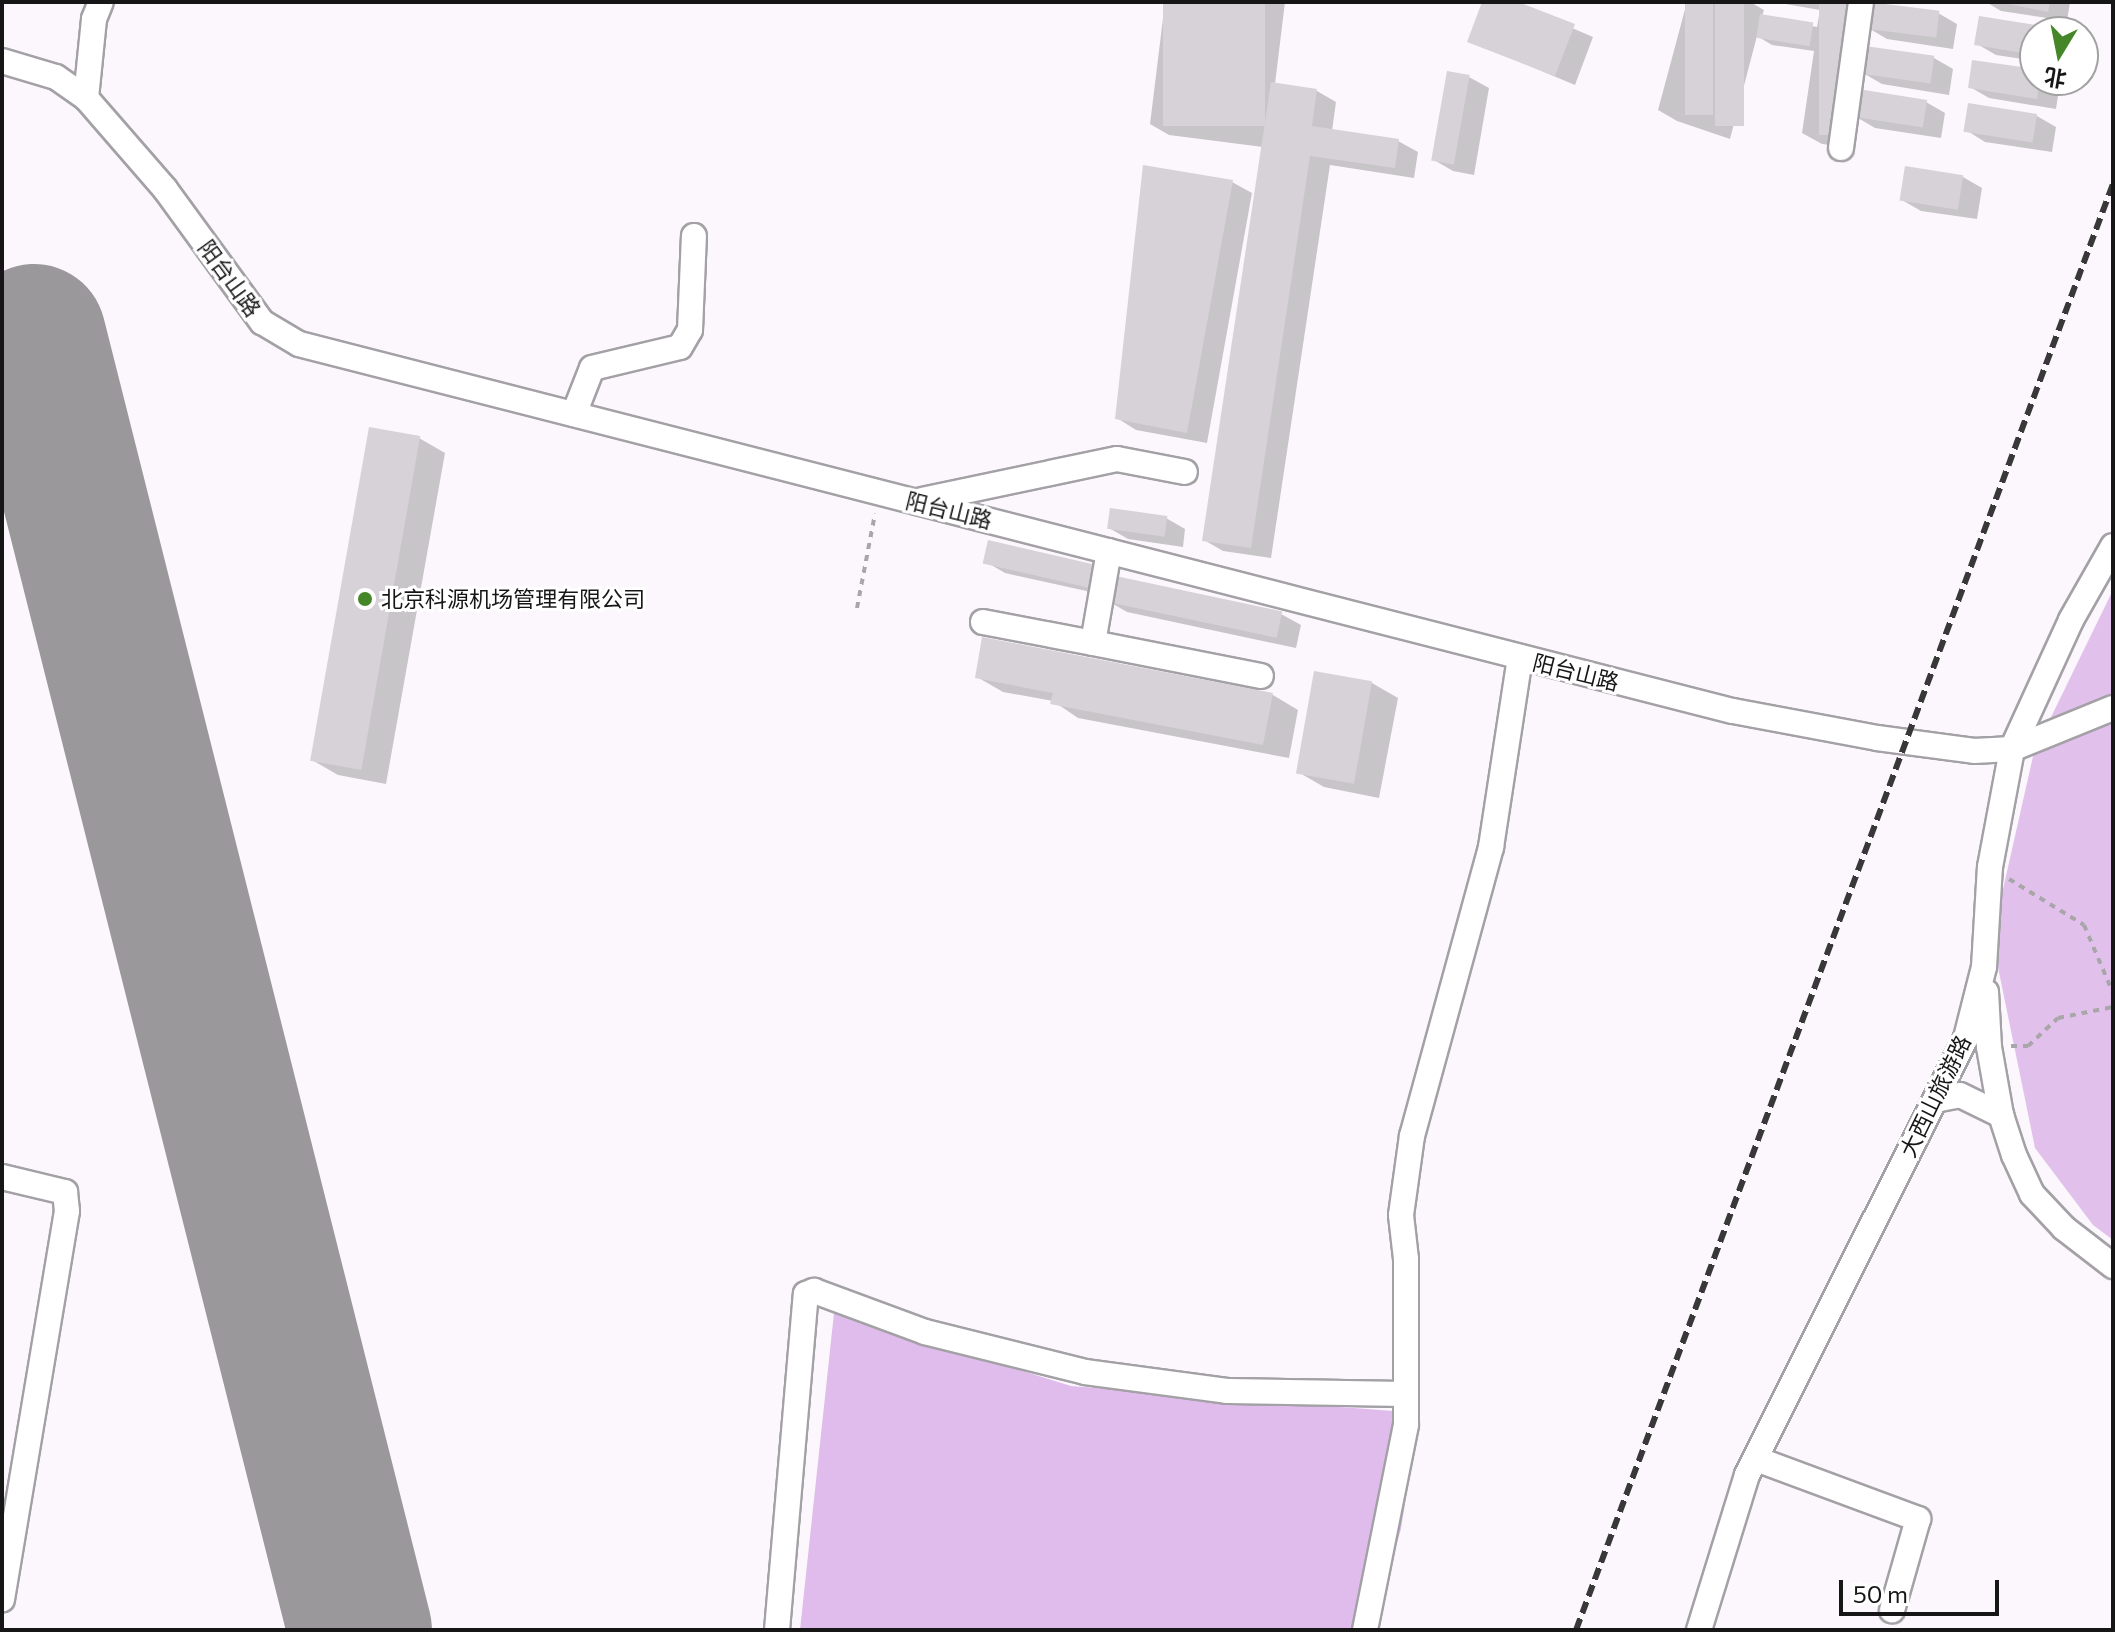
<!DOCTYPE html>
<html>
<head>
<meta charset="utf-8">
<style>
  body { margin:0 }
  #map { position:relative; width:2115px; height:1632px; overflow:hidden; background:#fbf7fc; font-family:Commissioner,"Noto Sans SC",sans-serif }
  div>[style] { position:absolute }
  .green>* { inset:0; background:#e1c1ec }
  .forest>* { inset:0; background:#dfbceb }
  .shadow>* { inset:0; background:#0003 }
  .runway>* { height:144px; margin:-72px; padding:0 72px; transform-origin:72px; border-radius:72px; background:#9a989a }
  .building>* { inset:0; background:#d6d2d7; transform-origin:0 0 }
  .path>* { height:4px; margin-top:-2px; transform-origin:0; background:repeating-linear-gradient(90deg,#a9a6aa 0 6px,transparent 0 12px) }
  .roads { filter:drop-shadow(2px 0 #a4a1a6) drop-shadow(-2px 0 #a4a1a6) drop-shadow(0 2px #a4a1a6) drop-shadow(0 -2px #a4a1a6) }
  .minor>* { height:24px; margin:-12px; padding:0 12px; transform-origin:12px; border-radius:12px; background:#fff }
  .rail>* { height:6px; margin-top:-3px; transform-origin:0; background:repeating-linear-gradient(90deg,#393839 0 12px,transparent 0 18px) }
  .dots>* { width:22px; height:22px; translate:-50% -50%; box-sizing:border-box; border:4px solid #fff; border-radius:50% }
  span { translate:-50% -50%; white-space:nowrap; text-align:center; line-height:1.15; -webkit-text-stroke:6px #fff; paint-order:stroke }
  .street-label { font-size:22px; color:#171617 }
  .poi-label { font-size:22px; color:#171617 }
  .left { translate:0 -50%; text-align:left }
  .frame { position:absolute; inset:0; border:4px solid #171617; pointer-events:none }
  .north { position:absolute; left:2019px; top:16px; width:80px; height:80px; box-sizing:border-box; background:#fff; border:2px solid #a2a2a2; border-radius:50%; rotate:190deg; font-size:22px; font-weight:700; line-height:32px; text-align:center; color:#171617 }
  .north::after { content:''; display:block; margin:auto; width:28px; height:36px; background:#458628; clip-path:polygon(50% 0,100% 100%,50% 72%,0 100%) }
  .scale { position:absolute; left:1839px; top:1580px; width:160px; height:36px; box-sizing:border-box; border:4px solid #171617; border-top:0; padding-left:10px; font-size:24px; line-height:28px; white-space:nowrap; color:#171617; -webkit-text-stroke:6px #fff; paint-order:stroke }
</style>
</head>
<body>
<div id="map">
  <div class="green">
    <div style="clip-path:polygon(2113px 590px,2113px 1240px,2093px 1225px,2035px 1148px,1992px 938px,2034px 752px)"></div>
  </div>
  <div class="forest">
    <div style="clip-path:polygon(834px 1313px,1071px 1386px,1419px 1413px,1401px 1529px,1372px 1630px,800px 1630px)"></div>
  </div>
  <div class="shadow">
    <div style="clip-path:polygon(1165px 2px,1285px 2px,1275px 84px,1317px 91px,1336px 102px,1332px 131px,1398px 141px,1418px 152px,1414px 178px,1330px 165px,1271px 558px,1223px 551px,1204px 540px,1263px 147px,1169px 135px,1150px 124px)"></div>
    <div style="clip-path:polygon(1484px 2px,1512px 2px,1593px 37px,1575px 85px,1469px 41px)"></div>
    <div style="clip-path:polygon(1687px 2px,1750px 2px,1764px 10px,1762px 16px,1817px 27px,1820px 10px,1773px 2px,1859px 2px,1938px 13px,1957px 24px,1953px 49px,1887px 39px,1865px 26px,1856px 91px,1926px 102px,1945px 113px,1941px 138px,1875px 128px,1853px 115px,1848px 147px,1822px 144px,1802px 133px,1814px 51px,1772px 45px,1757px 36px,1730px 139px,1677px 121px,1658px 110px)"></div>
    <div style="clip-path:polygon(1986px 2px,2070px 2px,2067px 21px,2001px 11px)"></div>
    <div style="clip-path:polygon(2047px 29px,2052px 32px,2035px 32px,2035px 61px,1996px 55px,1977px 44px)"></div>
    <div style="clip-path:polygon(1934px 58px,1953px 69px,1949px 95px,1882px 84px,1863px 73px)"></div>
    <div style="clip-path:polygon(2035px 71px,2035px 80px,2060px 83px,2056px 109px,1989px 98px,1970px 87px)"></div>
    <div style="clip-path:polygon(1469px 77px,1489px 88px,1474px 175px,1453px 171px,1434px 160px)"></div>
    <div style="clip-path:polygon(2037px 116px,2056px 127px,2052px 152px,1985px 142px,1966px 130px)"></div>
    <div style="clip-path:polygon(1963px 177px,1982px 188px,1977px 219px,1921px 211px,1902px 200px)"></div>
    <div style="clip-path:polygon(1232px 182px,1252px 193px,1207px 443px,1136px 430px,1117px 418px)"></div>
    <div style="clip-path:polygon(419px 438px,445px 453px,386px 784px,338px 775px,312px 760px)"></div>
    <div style="clip-path:polygon(1166px 518px,1185px 529px,1183px 547px,1128px 539px,1109px 528px)"></div>
    <div style="clip-path:polygon(986px 562px,1115px 577px,1281px 614px,1301px 625px,1296px 648px,1127px 612px,1108px 601px,1109px 596px,1005px 573px)"></div>
    <div style="clip-path:polygon(1316px 673px,1372px 683px,1398px 698px,1379px 798px,1324px 787px,1298px 772px)"></div>
    <div style="clip-path:polygon(977px 677px,1273px 695px,1298px 710px,1289px 758px,1078px 718px,1053px 701px,1003px 692px)"></div>
  </div>
  <div class="runway">
    <div style="left:34px;top:336px;width:1334px;rotate:75.86deg"></div>
  </div>
  <div class="building">
    <div style="left:1163px;top:2px;width:102px;height:124px"></div>
    <div style="clip-path:polygon(1482px 2px,1518px 2px,1575px 24px,1555px 76px,1467px 42px)"></div>
    <div style="left:1685px;top:2px;width:28px;height:113px"></div>
    <div style="left:1715px;top:2px;width:29px;height:124px"></div>
    <div style="left:1819px;top:2px;width:29px;height:133px"></div>
    <div style="left:1869px;top:2px;width:71px;height:27px;rotate:7deg"></div>
    <div style="clip-path:polygon(1999px 2px,2050px 2px,2048px 12px)"></div>
    <div style="left:1760px;top:14px;width:54px;height:24px;rotate:9deg"></div>
    <div style="clip-path:polygon(1979px 16px,2048px 27px,2047px 32px,2035px 32px,2035px 55px,1974px 45px)"></div>
    <div style="left:1865px;top:46px;width:70px;height:28px;rotate:8deg"></div>
    <div style="clip-path:polygon(1972px 60px,2035px 69px,2035px 80px,2040px 80px,2037px 99px,1968px 88px)"></div>
    <div style="left:1447px;top:71px;width:23px;height:91px;rotate:10deg"></div>
    <div style="clip-path:polygon(1271px 82px,1317px 89px,1312px 126px,1399px 139px,1395px 168px,1310px 156px,1251px 548px,1202px 541px)"></div>
    <div style="left:1858px;top:89px;width:70px;height:28px;rotate:9deg"></div>
    <div style="left:1968px;top:103px;width:70px;height:29px;rotate:9deg"></div>
    <div style="clip-path:polygon(1143px 165px,1233px 180px,1187px 433px,1115px 419px)"></div>
    <div style="left:1905px;top:166px;width:59px;height:35px;rotate:9deg"></div>
    <div style="left:369px;top:427px;width:52px;height:339px;rotate:10deg"></div>
    <div style="left:1110px;top:508px;width:58px;height:21px;rotate:8deg"></div>
    <div style="left:988px;top:540px;width:111px;height:24px;rotate:13deg"></div>
    <div style="left:1111px;top:575px;width:175px;height:27px;rotate:12deg"></div>
    <div style="clip-path:polygon(982px 637px,1273px 693px,1263px 745px,1050px 704px,1053px 693px,975px 678px)"></div>
    <div style="left:1314px;top:671px;width:59px;height:104px;rotate:10deg"></div>
  </div>
  <div class="path">
    <div style="left:857px;top:608px;width:96px;rotate:-79.2deg"></div>
    <div style="left:2009px;top:879px;width:88px;rotate:31.5deg"></div>
    <div style="left:2084px;top:925px;width:74px;rotate:66.9deg"></div>
    <div style="left:2011px;top:1046px;width:17px"></div>
    <div style="left:2028px;top:1046px;width:41px;rotate:-43deg"></div>
    <div style="left:2058px;top:1018px;width:56px;rotate:-11.3deg"></div>
  </div>
  <div class="roads">
    <div class="minor">
      <div style="left:2px;top:61px;width:56px;rotate:16.5deg"></div>
      <div style="left:56px;top:77px;width:37px;rotate:35deg"></div>
      <div style="left:86px;top:98px;width:121px;rotate:49deg"></div>
      <div style="left:165px;top:189px;width:165px;rotate:53.9deg"></div>
      <div style="left:262px;top:322px;width:43px;rotate:30.7deg"></div>
      <div style="left:299px;top:344px;width:1480px;rotate:14.36deg"></div>
      <div style="left:1733px;top:711px;width:147px;rotate:10.6deg"></div>
      <div style="left:1877px;top:738px;width:98px;rotate:7.6deg"></div>
      <div style="left:1974px;top:751px;width:38px;rotate:-3deg"></div>
      <div style="left:2012px;top:749px;width:109px;rotate:-22.1deg"></div>
      <div style="left:86px;top:98px;width:79px;rotate:-84.2deg"></div>
      <div style="left:94px;top:19px;width:18px;rotate:-68deg"></div>
      <div style="left:1841px;top:148px;width:147px;rotate:-82.2deg"></div>
      <div style="left:574px;top:414px;width:49px;rotate:-68.6deg"></div>
      <div style="left:592px;top:368px;width:90px;rotate:-13.4deg"></div>
      <div style="left:680px;top:347px;width:20px;rotate:-60deg"></div>
      <div style="left:690px;top:330px;width:94px;rotate:-87.6deg"></div>
      <div style="left:922px;top:500px;width:199px;rotate:-11.9deg"></div>
      <div style="left:1117px;top:459px;width:69px;rotate:10.8deg"></div>
      <div style="left:1109px;top:551px;width:93px;rotate:99.9deg"></div>
      <div style="left:1093px;top:643px;width:171px;rotate:11.1deg"></div>
      <div style="left:983px;top:622px;width:112px;rotate:10.8deg"></div>
      <div style="left:1986px;top:992px;width:55px;rotate:86.9deg"></div>
      <div style="left:1989px;top:1047px;width:69px;rotate:80deg"></div>
      <div style="left:2001px;top:1115px;width:42px;rotate:72deg"></div>
      <div style="left:2014px;top:1155px;width:43px;rotate:65.2deg"></div>
      <div style="left:2032px;top:1194px;width:47px;rotate:46.7deg"></div>
      <div style="left:2064px;top:1228px;width:62px;rotate:37.8deg"></div>
      <div style="left:1935px;top:1100px;width:25px;rotate:-11deg"></div>
      <div style="left:1960px;top:1095px;width:46px;rotate:26deg"></div>
      <div style="left:2px;top:1177px;width:65px;rotate:13.4deg"></div>
      <div style="left:65px;top:1192px;width:19px;rotate:84deg"></div>
      <div style="left:67px;top:1211px;width:394px;rotate:99.5deg"></div>
      <div style="left:1756px;top:1459px;width:173px;rotate:20.3deg"></div>
      <div style="left:1918px;top:1519px;width:95px;rotate:105.9deg"></div>
      <div style="left:777px;top:1630px;width:337px;rotate:-85.1deg"></div>
      <div style="left:806px;top:1294px;width:9px;rotate:-21deg"></div>
      <div style="left:814px;top:1291px;width:118px;rotate:20.3deg"></div>
      <div style="left:925px;top:1332px;width:165px;rotate:14deg"></div>
      <div style="left:1085px;top:1372px;width:143px;rotate:7.6deg"></div>
      <div style="left:1227px;top:1391px;width:179px;rotate:1deg"></div>
      <div style="left:1365px;top:1630px;width:210px;rotate:-78.7deg"></div>
      <div style="left:1406px;top:1424px;width:165px;rotate:-90deg"></div>
      <div style="left:1406px;top:1259px;width:44px;rotate:-96.5deg"></div>
      <div style="left:1401px;top:1215px;width:80px;rotate:-82.1deg"></div>
      <div style="left:1412px;top:1136px;width:300px;rotate:-74.7deg"></div>
      <div style="left:1491px;top:847px;width:192px;rotate:-81.3deg"></div>
      <div style="left:1699px;top:1630px;width:162px;rotate:-72.8deg"></div>
      <div style="left:1747px;top:1475px;width:489px;rotate:-63.4deg"></div>
      <div style="left:1966px;top:1038px;width:73px;rotate:-75.8deg"></div>
      <div style="left:1984px;top:967px;width:100px;rotate:-86.6deg"></div>
      <div style="left:1990px;top:867px;width:120px;rotate:-79.4deg"></div>
      <div style="left:2012px;top:749px;width:142px;rotate:-65.4deg"></div>
      <div style="left:2071px;top:620px;width:85px;rotate:-60.4deg"></div>
    </div>
  </div>
  <div class="rail">
    <div style="left:1576px;top:1630px;width:1542px;rotate:-69.63deg"></div>
  </div>
  <div class="dots">
    <div style="left:365px;top:599px;background:#458628"></div>
  </div>
  <div class="street-label">
    <span style="left:230px;top:278px;rotate:54deg">阳台山路</span>
    <span style="left:949px;top:510px;rotate:14deg">阳台山路</span>
    <span style="left:1576px;top:672px;rotate:14deg">阳台山路</span>
    <span style="left:1935px;top:1096px;rotate:-64deg">大西山旅游路</span>
  </div>
  <div class="poi-label">
    <span class="left" style="left:381px;top:599px">北京科源机场管理有限公司</span>
  </div>
  <div class="frame"></div>
  <div class="north">北</div>
  <div class="scale">50 m</div>
</div>
</body>
</html>
